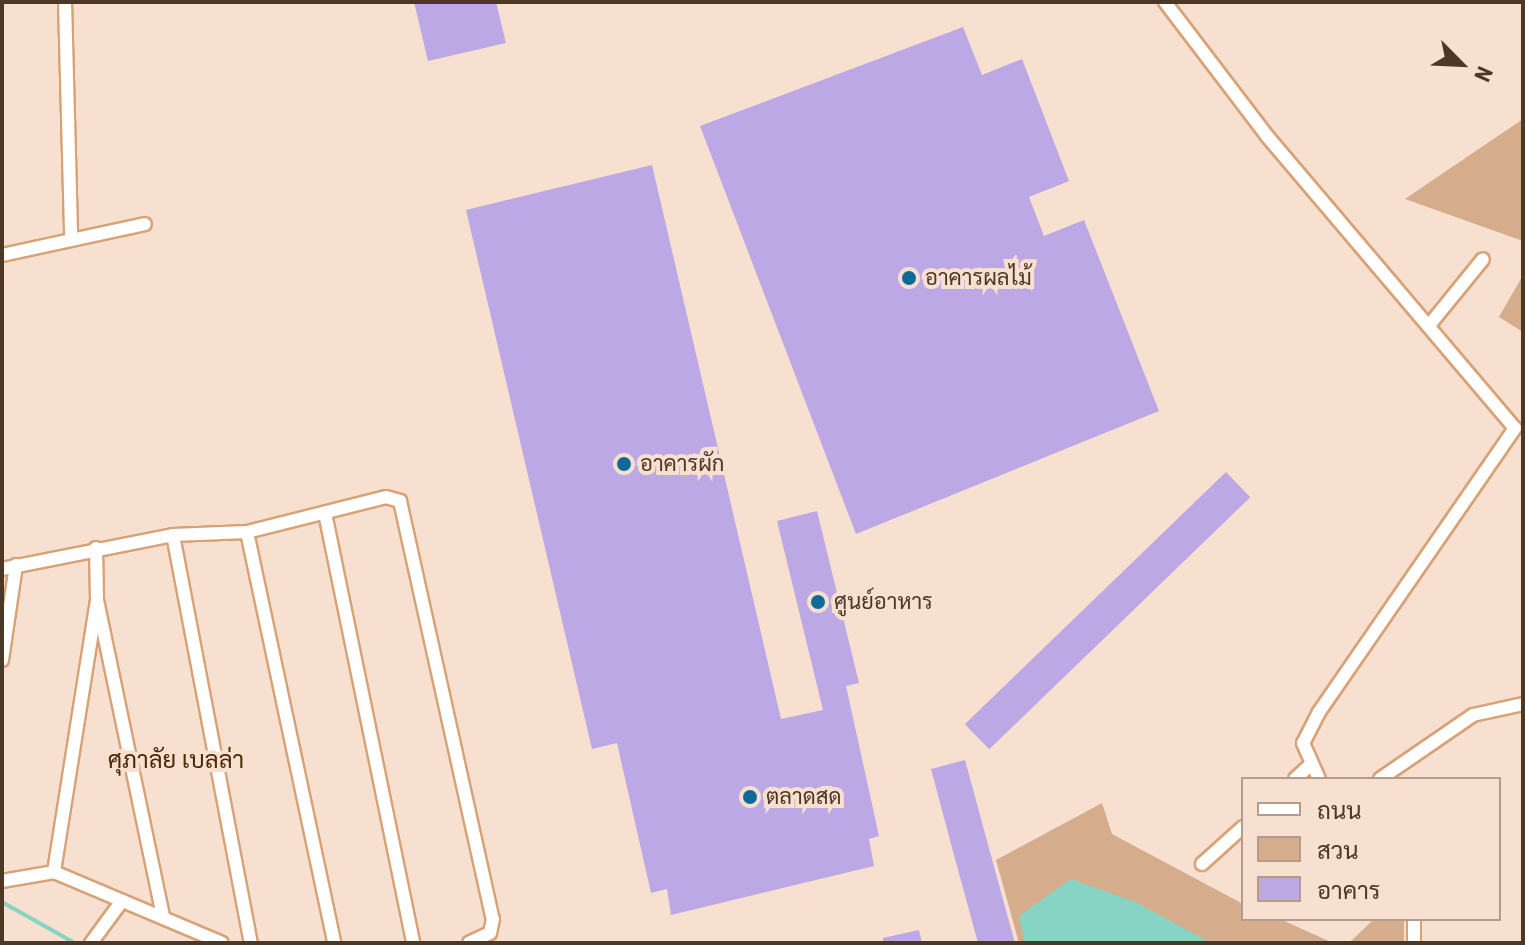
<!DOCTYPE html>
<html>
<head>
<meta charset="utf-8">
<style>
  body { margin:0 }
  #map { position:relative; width:1525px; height:945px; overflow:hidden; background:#f7e0cf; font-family:"Roboto Condensed",Sarabun,sans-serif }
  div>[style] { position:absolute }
  .green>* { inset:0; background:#d5ac8c }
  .water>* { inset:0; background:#87d4c4 }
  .stream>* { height:4px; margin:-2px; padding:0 2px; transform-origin:2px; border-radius:2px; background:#87d4c4 }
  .building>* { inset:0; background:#bba8e4; transform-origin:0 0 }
  .roads { filter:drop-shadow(2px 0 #d8a277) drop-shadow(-2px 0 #d8a277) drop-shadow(0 2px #d8a277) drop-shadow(0 -2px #d8a277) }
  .minor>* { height:12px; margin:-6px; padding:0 6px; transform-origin:6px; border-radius:6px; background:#fff }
  .dots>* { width:22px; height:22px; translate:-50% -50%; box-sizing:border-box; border:4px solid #f7e0cf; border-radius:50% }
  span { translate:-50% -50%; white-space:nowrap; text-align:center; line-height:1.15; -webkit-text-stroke:8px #f7e0cf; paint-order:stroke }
  .poi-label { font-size:22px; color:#4d3725 }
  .left { translate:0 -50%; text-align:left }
  .neighbourhood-label { font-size:24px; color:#4c2906 }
  .frame { position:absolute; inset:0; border:4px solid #4d3725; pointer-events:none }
  .legend { position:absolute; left:1241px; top:777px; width:260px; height:144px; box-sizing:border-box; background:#f7e0cf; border:2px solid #b39c8b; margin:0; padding:10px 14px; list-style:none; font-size:24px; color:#4d3725 }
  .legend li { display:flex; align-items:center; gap:16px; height:40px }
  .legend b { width:40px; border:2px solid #b39c8b }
  .north { position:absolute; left:1421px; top:24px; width:80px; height:80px; -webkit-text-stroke:6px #f7e0cf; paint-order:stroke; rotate:114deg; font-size:22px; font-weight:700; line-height:32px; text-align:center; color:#4d3725 }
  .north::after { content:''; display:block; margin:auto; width:28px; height:36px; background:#4d3725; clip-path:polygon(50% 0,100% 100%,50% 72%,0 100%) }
</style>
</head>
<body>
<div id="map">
  <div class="green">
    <div style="clip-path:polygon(1523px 119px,1523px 241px,1405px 199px)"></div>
    <div style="clip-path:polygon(1523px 275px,1523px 332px,1499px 317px)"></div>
    <div style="clip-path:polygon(1102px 803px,1112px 834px,1243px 904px,1243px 919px,1280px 919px,1333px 943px,1019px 943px,996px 860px)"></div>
    <div style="clip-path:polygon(1374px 919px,1404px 919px,1404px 943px,1349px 943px)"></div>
  </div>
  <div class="water">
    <div style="clip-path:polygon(1071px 879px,1135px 902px,1211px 943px,1025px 943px,1019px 916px)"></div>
  </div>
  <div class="stream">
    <div style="left:2px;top:902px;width:81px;rotate:29.4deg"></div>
  </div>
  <div class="building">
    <div style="clip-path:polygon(414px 2px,496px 2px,506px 43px,428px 61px)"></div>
    <div style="clip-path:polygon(963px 27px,982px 75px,1022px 59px,1069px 181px,1029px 197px,1044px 236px,1084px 220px,1159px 411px,856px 534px,700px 126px)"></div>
    <div style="clip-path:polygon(652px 165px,781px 719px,823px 710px,777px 521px,817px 511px,859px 683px,846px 686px,879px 836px,869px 839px,874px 866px,671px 915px,667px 889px,651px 893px,617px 743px,592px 749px,466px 210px)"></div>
    <div style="left:1226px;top:472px;width:35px;height:363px;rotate:46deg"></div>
    <div style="clip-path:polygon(965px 760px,993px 863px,1015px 943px,978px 943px,954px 855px,931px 769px)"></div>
    <div style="clip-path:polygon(919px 930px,922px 943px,883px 943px,883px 938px)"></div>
  </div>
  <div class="roads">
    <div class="minor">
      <div style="left:65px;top:2px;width:234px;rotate:88.5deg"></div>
      <div style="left:1165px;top:2px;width:168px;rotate:52.7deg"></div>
      <div style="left:1267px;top:136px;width:383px;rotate:49.7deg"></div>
      <div style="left:1515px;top:428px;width:345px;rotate:124.6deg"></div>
      <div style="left:1319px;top:712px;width:35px;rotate:117deg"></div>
      <div style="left:1303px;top:743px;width:39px;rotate:66deg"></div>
      <div style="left:2px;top:255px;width:146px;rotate:-12.2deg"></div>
      <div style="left:1431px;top:323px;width:82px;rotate:-50.9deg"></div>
      <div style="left:325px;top:513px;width:439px;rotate:78.4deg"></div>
      <div style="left:247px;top:532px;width:420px;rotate:78deg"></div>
      <div style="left:173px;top:535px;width:415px;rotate:79.2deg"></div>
      <div style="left:96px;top:548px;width:52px;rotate:88.9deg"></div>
      <div style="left:97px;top:600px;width:324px;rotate:78.2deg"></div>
      <div style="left:2px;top:569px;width:174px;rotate:-11.2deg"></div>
      <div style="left:173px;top:535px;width:74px;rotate:-2.3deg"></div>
      <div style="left:247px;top:532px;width:143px;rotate:-14.1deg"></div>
      <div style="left:386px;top:497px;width:15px;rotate:16deg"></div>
      <div style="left:400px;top:501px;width:428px;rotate:77.5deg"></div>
      <div style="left:493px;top:919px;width:14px;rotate:102deg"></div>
      <div style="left:490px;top:933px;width:23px;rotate:155deg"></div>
      <div style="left:97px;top:600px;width:275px;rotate:99deg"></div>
      <div style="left:54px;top:872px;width:182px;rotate:22.9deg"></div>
      <div style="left:2px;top:660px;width:96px;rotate:-81.6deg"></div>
      <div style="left:1295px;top:779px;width:19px;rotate:-43deg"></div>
      <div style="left:1380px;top:779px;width:113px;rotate:-34.5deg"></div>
      <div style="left:1473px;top:715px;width:51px;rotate:-12.4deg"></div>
      <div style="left:1202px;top:864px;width:55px;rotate:-42.1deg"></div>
      <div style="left:2px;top:881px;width:53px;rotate:-9.8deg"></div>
      <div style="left:91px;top:943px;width:52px;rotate:-53.6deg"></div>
      <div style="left:1414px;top:943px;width:24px;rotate:-90deg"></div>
    </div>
  </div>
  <div class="dots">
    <div style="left:909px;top:278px;background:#0d6a99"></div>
    <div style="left:624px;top:464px;background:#0d6a99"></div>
    <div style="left:818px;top:602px;background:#0d6a99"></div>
    <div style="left:750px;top:797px;background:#0d6a99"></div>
  </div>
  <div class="poi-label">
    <span class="left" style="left:925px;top:278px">อาคารผลไม้</span>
    <span class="left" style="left:640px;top:464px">อาคารผัก</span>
    <span class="left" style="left:834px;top:602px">ศูนย์อาหาร</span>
    <span class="left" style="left:766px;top:797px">ตลาดสด</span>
  </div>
  <div class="neighbourhood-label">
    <span style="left:176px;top:761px">ศุภาลัย เบลล่า</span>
  </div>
  <div class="frame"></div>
  <ul class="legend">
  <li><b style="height:10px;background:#fff"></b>ถนน</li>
  <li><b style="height:22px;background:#d5ac8c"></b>สวน</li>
  <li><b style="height:22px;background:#bba8e4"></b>อาคาร</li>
  </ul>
  <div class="north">N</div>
</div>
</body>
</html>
